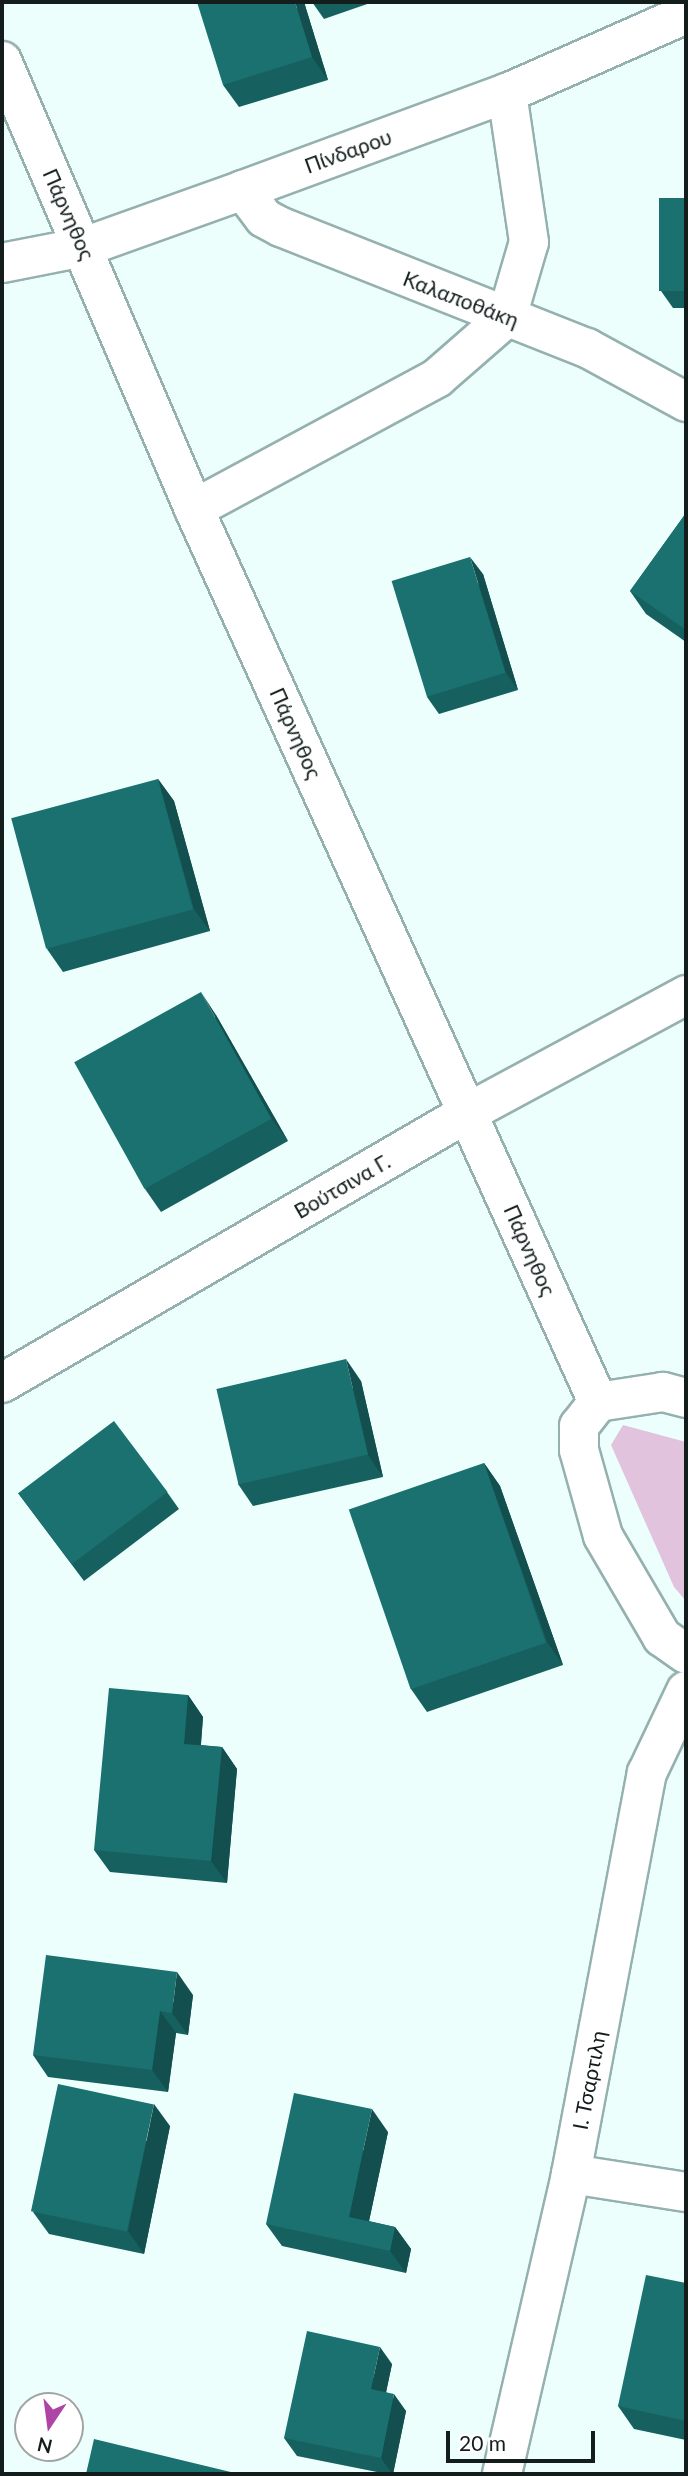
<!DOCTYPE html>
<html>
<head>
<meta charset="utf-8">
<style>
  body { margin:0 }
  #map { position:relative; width:688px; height:2476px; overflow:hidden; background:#edfffd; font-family:Lato,sans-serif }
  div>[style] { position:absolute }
  .green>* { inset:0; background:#e1c3dd }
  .roads { filter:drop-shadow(2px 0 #95b1af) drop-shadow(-2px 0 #95b1af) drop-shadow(0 2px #95b1af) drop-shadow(0 -2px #95b1af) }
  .minor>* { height:38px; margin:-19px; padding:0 19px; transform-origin:19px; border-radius:19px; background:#fff }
  .tertiary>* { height:38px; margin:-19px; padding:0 19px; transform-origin:19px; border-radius:19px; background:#fff }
  .wall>* { inset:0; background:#16615f }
  .shaded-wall>* { inset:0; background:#124f4e }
  .building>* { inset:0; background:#1a716f; transform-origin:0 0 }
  span { translate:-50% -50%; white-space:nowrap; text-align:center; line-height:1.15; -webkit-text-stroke:7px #fff; paint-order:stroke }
  .street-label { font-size:21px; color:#121d1c }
  .frame { position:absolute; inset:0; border:4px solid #121d1c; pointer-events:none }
  .north { position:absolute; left:14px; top:2392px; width:70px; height:70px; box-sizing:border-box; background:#fff; border:2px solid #a0a5a4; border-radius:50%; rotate:193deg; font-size:19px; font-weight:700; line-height:28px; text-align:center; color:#121d1c }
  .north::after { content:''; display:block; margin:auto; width:24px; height:32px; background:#ad45a7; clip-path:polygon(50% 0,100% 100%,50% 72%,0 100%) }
  .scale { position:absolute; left:446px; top:2431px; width:149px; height:32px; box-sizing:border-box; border:4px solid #121d1c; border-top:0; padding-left:9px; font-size:21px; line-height:24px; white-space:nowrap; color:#121d1c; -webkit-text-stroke:5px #fff; paint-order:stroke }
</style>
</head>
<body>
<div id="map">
  <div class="green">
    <div style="clip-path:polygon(623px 1425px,686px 1442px,686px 1601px,674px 1587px,611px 1445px)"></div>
  </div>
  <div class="roads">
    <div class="minor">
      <div style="left:243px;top:190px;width:35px;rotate:53deg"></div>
      <div style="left:264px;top:218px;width:19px;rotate:28deg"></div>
      <div style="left:281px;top:227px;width:329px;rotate:21.6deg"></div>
      <div style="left:587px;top:348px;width:113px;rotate:28.6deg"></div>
      <div style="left:2px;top:263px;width:84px;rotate:-11deg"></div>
      <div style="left:84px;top:247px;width:169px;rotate:-19.7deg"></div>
      <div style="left:243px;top:190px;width:281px;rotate:-20.2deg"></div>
      <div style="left:507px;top:93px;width:196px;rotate:-23.8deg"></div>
      <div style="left:194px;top:509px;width:276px;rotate:-28.3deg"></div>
      <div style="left:437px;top:378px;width:93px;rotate:-41.1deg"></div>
      <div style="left:507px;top:317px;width:78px;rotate:-73.7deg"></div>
      <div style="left:529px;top:242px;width:151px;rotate:-98.4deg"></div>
      <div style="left:2px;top:1383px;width:540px;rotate:-30.13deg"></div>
      <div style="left:469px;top:1112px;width:247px;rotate:-28.3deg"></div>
      <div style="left:571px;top:2174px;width:116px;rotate:8.9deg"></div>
      <div style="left:502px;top:2474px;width:308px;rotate:-77deg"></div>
      <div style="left:571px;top:2174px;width:408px;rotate:-79.3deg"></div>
      <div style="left:647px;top:1773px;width:91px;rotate:-64.6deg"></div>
    </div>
    <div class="tertiary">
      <div style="left:2px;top:61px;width:487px;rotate:66.8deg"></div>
      <div style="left:194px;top:509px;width:980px;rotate:65.66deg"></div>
      <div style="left:686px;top:1398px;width:24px;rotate:-165deg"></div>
      <div style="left:663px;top:1392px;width:66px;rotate:171.3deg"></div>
      <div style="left:598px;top:1402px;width:31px;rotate:128deg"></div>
      <div style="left:579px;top:1426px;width:24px;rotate:90deg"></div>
      <div style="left:579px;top:1450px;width:89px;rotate:74.4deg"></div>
      <div style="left:603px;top:1536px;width:117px;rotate:59.7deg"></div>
      <div style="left:662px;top:1637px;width:29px;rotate:35deg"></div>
    </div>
  </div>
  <div class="wall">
    <div style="clip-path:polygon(304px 2px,328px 80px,239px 107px,223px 85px)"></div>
    <div style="clip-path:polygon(312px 2px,373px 2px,324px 19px)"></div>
    <div style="clip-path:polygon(686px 198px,686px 308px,673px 308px,661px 291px)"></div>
    <div style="clip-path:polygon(686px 513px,686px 642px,646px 614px,630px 591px)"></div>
    <div style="clip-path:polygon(483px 574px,518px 690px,439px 714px,427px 697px)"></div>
    <div style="clip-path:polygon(158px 779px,174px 801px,210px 931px,63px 972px,47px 949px)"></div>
    <div style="clip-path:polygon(216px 1015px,288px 1141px,161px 1212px,145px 1189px)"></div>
    <div style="clip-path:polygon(361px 1381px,383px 1477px,253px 1506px,238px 1484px)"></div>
    <div style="clip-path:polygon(484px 1463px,500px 1486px,563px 1665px,427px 1712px,411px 1689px)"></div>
    <div style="clip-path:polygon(167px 1492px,179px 1509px,84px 1581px,18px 1493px)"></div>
    <div style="clip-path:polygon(188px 1695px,203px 1717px,201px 1745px,222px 1747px,237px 1769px,227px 1883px,110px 1872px,94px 1850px)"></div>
    <div style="clip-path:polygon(193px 1995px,188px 2035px,176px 2033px,168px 2092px,48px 2077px,33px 2055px)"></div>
    <div style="clip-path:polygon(170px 2126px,144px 2254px,49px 2234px,33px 2212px)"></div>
    <div style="clip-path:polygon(388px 2132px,369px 2221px,395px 2227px,411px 2249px,406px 2273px,282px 2246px,266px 2224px)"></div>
    <div style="clip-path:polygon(686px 2283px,686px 2440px,634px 2429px,618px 2406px)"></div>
    <div style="clip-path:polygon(392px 2364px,386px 2392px,406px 2411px,393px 2474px,387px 2474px,297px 2456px,284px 2438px)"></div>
  </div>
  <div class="shaded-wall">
    <div style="clip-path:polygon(295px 2px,304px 2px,328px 80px,312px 57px)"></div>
    <div style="clip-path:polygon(470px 557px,483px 574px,518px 690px,506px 673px)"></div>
    <div style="clip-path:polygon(158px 779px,174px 801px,210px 931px,194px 909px)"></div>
    <div style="clip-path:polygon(201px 992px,216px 1015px,288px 1141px,272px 1119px)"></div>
    <div style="clip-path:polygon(346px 1359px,361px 1381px,383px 1477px,368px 1455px)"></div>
    <div style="clip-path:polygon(484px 1463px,500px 1486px,563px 1665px,547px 1642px)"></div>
    <div style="clip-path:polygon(188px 1695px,203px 1717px,199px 1766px,184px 1744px)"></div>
    <div style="clip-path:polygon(222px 1747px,237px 1769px,227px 1883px,211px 1861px)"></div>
    <div style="clip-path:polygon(177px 1972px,193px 1995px,188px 2035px,172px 2013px)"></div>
    <div style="clip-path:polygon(160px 2011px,176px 2033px,168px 2092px,152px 2070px)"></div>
    <div style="clip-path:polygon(154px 2104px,170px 2126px,144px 2254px,128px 2231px)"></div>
    <div style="clip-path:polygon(372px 2109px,388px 2132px,365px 2240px,349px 2217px)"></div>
    <div style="clip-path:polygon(395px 2227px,411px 2249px,406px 2273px,390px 2251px)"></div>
    <div style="clip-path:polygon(380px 2347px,392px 2364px,383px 2407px,371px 2389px)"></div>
    <div style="clip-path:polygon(394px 2394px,406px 2411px,393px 2474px,392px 2474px,381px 2458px)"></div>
  </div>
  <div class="building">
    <div style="clip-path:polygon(197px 2px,295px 2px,312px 57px,223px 85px)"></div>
    <div style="left:659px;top:198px;width:27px;height:93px"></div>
    <div style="clip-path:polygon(686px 513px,686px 630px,630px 591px)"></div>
    <div style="left:470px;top:557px;width:121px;height:82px;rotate:73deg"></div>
    <div style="left:158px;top:779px;width:135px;height:152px;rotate:75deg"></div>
    <div style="left:201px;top:992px;width:145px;height:145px;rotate:61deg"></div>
    <div style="left:346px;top:1359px;width:98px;height:133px;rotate:77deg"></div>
    <div style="left:114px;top:1421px;width:89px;height:120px;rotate:53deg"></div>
    <div style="left:484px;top:1463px;width:190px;height:143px;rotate:71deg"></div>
    <div style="clip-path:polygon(109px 1688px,188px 1695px,184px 1744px,222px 1747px,211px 1861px,94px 1850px)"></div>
    <div style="clip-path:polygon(46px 1955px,177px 1972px,172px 2013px,160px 2011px,152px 2070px,33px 2055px)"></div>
    <div style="left:58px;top:2084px;width:98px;height:130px;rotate:12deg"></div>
    <div style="clip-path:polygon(294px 2093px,372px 2109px,349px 2217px,395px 2227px,390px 2251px,266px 2224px)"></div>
    <div style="clip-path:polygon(646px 2275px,686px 2283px,686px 2421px,618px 2406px)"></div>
    <div style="clip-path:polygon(307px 2331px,380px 2347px,371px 2389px,394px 2394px,381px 2458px,284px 2438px)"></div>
    <div style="clip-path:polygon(94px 2439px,239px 2474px,86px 2474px)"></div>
  </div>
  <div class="street-label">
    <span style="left:348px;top:151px;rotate:-20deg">Πίνδαρου</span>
    <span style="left:69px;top:214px;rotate:66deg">Πάρνηθος</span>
    <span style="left:461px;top:299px;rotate:21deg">Καλαποθάκη</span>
    <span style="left:296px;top:733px;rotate:66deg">Πάρνηθος</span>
    <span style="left:342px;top:1186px;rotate:-30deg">Βούτσινα Γ.</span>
    <span style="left:530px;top:1250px;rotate:66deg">Πάρνηθος</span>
    <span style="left:589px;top:2080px;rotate:-79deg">Ι. Τσαρτιλη</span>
  </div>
  <div class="frame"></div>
  <div class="north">N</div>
  <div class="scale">20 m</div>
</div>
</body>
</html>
